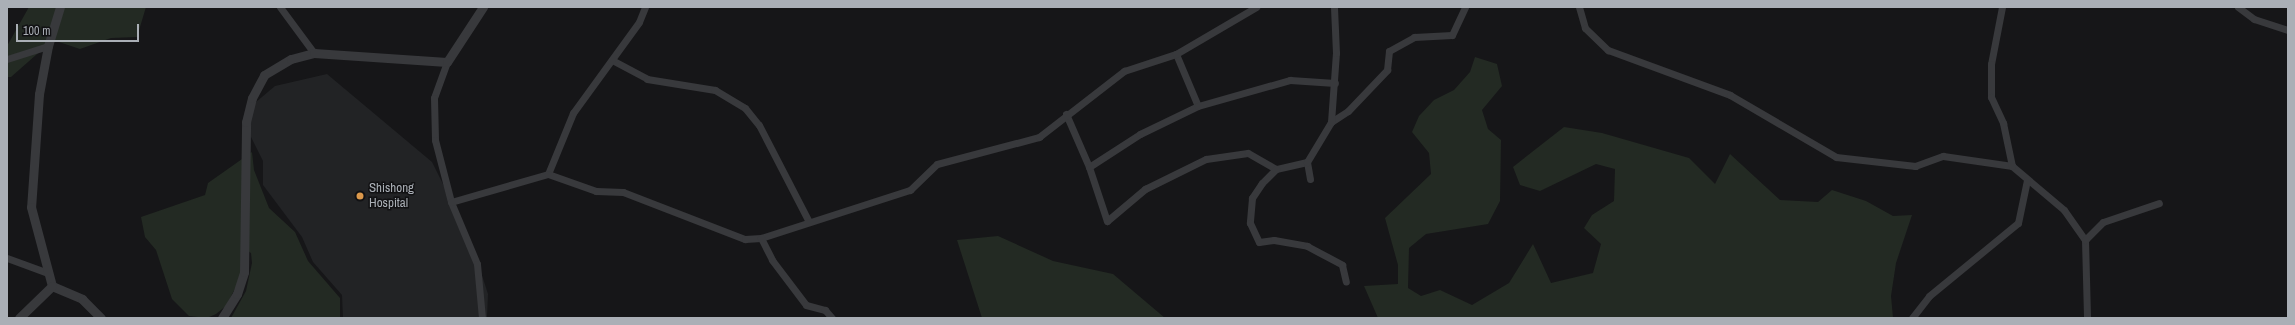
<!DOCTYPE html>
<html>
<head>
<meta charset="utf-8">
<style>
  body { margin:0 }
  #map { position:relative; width:2295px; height:325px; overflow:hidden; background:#161618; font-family:"Archivo Narrow",sans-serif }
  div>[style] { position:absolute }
  .built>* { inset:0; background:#222325 }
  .green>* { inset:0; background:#232a23 }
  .minor>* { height:7px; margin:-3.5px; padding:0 3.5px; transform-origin:3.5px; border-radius:3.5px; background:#38393c }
  .tertiary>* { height:9px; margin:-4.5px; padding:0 4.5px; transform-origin:4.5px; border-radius:4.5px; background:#38393c }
  .dots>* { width:11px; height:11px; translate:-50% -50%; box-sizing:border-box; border:2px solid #111113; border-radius:50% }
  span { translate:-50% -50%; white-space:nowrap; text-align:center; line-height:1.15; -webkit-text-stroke:3px #111113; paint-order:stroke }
  .poi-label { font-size:13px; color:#aaafb6 }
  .left { translate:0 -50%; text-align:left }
  .frame { position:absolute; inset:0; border:8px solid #aaafb6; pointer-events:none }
  .scale { position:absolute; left:16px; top:24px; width:123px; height:18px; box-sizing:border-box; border:2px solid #aaafb6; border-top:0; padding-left:5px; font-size:12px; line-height:14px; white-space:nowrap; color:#aaafb6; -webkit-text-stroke:3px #111113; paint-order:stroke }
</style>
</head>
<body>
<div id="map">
  <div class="built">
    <div style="clip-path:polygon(327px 74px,432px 162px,470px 238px,488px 294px,487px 318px,343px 318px,342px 295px,313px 262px,302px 237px,263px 185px,263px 161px,245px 125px,256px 102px,275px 86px)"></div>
  </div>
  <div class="green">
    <div style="clip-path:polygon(29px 7px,146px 7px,137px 37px,111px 38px,80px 49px,53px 40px,11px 77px,7px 77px,7px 46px)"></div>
    <div style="clip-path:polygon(1475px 57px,1497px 64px,1502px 86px,1482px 110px,1488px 129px,1501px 140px,1500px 201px,1488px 224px,1426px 234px,1409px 248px,1408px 288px,1421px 296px,1440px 290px,1472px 305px,1509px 283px,1533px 244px,1551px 283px,1593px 273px,1601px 244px,1584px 228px,1592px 215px,1614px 201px,1615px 169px,1596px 164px,1540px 191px,1520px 185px,1513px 167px,1564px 127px,1602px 133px,1689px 158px,1715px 184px,1730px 154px,1780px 200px,1818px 202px,1832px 190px,1866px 201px,1893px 216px,1912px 215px,1896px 263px,1891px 296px,1893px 318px,1378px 318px,1364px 286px,1398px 284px,1398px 265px,1385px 218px,1431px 174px,1429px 153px,1412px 132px,1419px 116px,1434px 100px,1454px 90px,1470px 72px)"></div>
    <div style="clip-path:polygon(252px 152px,254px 170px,269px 208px,295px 232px,308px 261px,340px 298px,340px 318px,231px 318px,246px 291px,252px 263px,251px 253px,241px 247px,241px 277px,226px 306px,216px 314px,207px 318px,189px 316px,172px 299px,156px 250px,145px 237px,141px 217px,205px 195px,208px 183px)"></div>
    <div style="clip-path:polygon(998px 236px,1053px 261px,1113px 274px,1165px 318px,982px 318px,957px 240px)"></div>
  </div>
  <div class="minor">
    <div style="left:280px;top:7px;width:57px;rotate:53.5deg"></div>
    <div style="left:1579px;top:7px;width:22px;rotate:74deg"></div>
    <div style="left:1585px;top:28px;width:32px;rotate:44deg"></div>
    <div style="left:1608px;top:50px;width:130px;rotate:20.2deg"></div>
    <div style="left:1730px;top:95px;width:123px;rotate:30.3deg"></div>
    <div style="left:1836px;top:157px;width:80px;rotate:6.5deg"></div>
    <div style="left:1915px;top:166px;width:30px;rotate:-20deg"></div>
    <div style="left:1943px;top:156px;width:70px;rotate:8.2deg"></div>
    <div style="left:2012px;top:166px;width:68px;rotate:40.2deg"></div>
    <div style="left:2064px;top:210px;width:37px;rotate:55deg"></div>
    <div style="left:2085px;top:240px;width:78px;rotate:88.5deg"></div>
    <div style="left:2002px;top:7px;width:58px;rotate:100.9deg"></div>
    <div style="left:1991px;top:64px;width:33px;rotate:90deg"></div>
    <div style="left:1991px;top:97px;width:29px;rotate:65deg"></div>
    <div style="left:2003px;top:123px;width:44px;rotate:78.2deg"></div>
    <div style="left:2238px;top:7px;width:20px;rotate:37deg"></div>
    <div style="left:2254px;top:19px;width:36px;rotate:18deg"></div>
    <div style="left:1176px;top:54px;width:56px;rotate:67.1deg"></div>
    <div style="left:7px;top:59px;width:43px;rotate:-17.6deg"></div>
    <div style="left:612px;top:60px;width:40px;rotate:28deg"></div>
    <div style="left:647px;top:79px;width:69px;rotate:9.2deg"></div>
    <div style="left:715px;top:90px;width:35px;rotate:31deg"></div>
    <div style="left:745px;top:108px;width:22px;rotate:51deg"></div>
    <div style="left:759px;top:125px;width:109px;rotate:62.7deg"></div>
    <div style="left:447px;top:62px;width:38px;rotate:110deg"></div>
    <div style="left:434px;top:98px;width:42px;rotate:88.6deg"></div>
    <div style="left:435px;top:140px;width:64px;rotate:75.5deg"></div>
    <div style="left:451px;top:202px;width:67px;rotate:67.2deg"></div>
    <div style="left:477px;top:264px;width:54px;rotate:84.7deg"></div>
    <div style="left:1066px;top:114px;width:58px;rotate:66.5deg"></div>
    <div style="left:1089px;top:167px;width:57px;rotate:71.6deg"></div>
    <div style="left:1107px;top:221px;width:50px;rotate:-40.1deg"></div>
    <div style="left:1145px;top:189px;width:68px;rotate:-26.2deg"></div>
    <div style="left:1206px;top:159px;width:42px;rotate:-8.1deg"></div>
    <div style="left:1248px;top:153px;width:32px;rotate:30deg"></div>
    <div style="left:1331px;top:122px;width:20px;rotate:-33deg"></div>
    <div style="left:1348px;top:111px;width:57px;rotate:-46.4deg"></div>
    <div style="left:1387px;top:70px;width:19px;rotate:-84deg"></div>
    <div style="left:1389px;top:51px;width:29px;rotate:-29deg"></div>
    <div style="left:1414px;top:37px;width:38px;rotate:-3deg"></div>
    <div style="left:1452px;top:35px;width:31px;rotate:-65deg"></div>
    <div style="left:1307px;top:162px;width:32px;rotate:167deg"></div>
    <div style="left:1276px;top:169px;width:20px;rotate:135deg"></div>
    <div style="left:1262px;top:183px;width:18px;rotate:124deg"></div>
    <div style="left:1252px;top:198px;width:25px;rotate:95deg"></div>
    <div style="left:1250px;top:223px;width:21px;rotate:65deg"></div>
    <div style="left:1259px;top:242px;width:15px;rotate:-8deg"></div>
    <div style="left:1274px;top:240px;width:34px;rotate:10deg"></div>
    <div style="left:1307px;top:246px;width:40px;rotate:28deg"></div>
    <div style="left:1342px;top:265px;width:17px;rotate:77deg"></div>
    <div style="left:1089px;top:167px;width:61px;rotate:-32.9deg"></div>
    <div style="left:1140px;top:134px;width:64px;rotate:-25.8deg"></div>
    <div style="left:1198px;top:106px;width:96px;rotate:-15.8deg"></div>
    <div style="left:1290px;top:80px;width:45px;rotate:3.8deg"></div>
    <div style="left:548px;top:174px;width:66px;rotate:-67.7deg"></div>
    <div style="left:573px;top:113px;width:112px;rotate:-54deg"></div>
    <div style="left:639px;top:22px;width:16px;rotate:-68deg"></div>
    <div style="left:1310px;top:179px;width:17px;rotate:-100deg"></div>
    <div style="left:1307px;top:162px;width:47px;rotate:-59deg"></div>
    <div style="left:1331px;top:122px;width:69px;rotate:-85.9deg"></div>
    <div style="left:1336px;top:53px;width:46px;rotate:-92.5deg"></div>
    <div style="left:451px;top:202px;width:101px;rotate:-16.1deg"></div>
    <div style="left:548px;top:174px;width:51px;rotate:19.5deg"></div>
    <div style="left:596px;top:191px;width:27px;rotate:2deg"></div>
    <div style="left:623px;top:192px;width:131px;rotate:21.1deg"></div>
    <div style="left:745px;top:239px;width:16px;rotate:-4deg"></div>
    <div style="left:761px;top:238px;width:157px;rotate:-17.9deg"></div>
    <div style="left:910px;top:190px;width:37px;rotate:-44deg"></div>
    <div style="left:937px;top:164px;width:106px;rotate:-14.8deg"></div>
    <div style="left:1039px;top:137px;width:108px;rotate:-37.8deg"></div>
    <div style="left:1124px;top:71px;width:55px;rotate:-18.1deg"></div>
    <div style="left:1176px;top:54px;width:93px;rotate:-30.4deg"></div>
    <div style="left:761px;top:238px;width:25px;rotate:63deg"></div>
    <div style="left:772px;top:260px;width:56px;rotate:52.9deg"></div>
    <div style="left:806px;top:305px;width:20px;rotate:15deg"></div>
    <div style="left:825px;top:310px;width:11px;rotate:49deg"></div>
    <div style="left:2085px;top:240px;width:25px;rotate:-45deg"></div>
    <div style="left:2103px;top:222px;width:59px;rotate:-18.7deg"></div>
    <div style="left:7px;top:258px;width:44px;rotate:20.1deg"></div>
    <div style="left:1912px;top:318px;width:28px;rotate:-52deg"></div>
    <div style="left:1929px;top:296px;width:115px;rotate:-39.4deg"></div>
    <div style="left:2018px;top:223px;width:44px;rotate:-78.2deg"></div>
  </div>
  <div class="tertiary">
    <div style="left:60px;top:7px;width:41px;rotate:107.1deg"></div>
    <div style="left:48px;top:46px;width:49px;rotate:100.6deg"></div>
    <div style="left:39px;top:94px;width:113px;rotate:94deg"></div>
    <div style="left:31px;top:207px;width:82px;rotate:75.1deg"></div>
    <div style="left:52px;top:286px;width:33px;rotate:23deg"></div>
    <div style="left:82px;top:299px;width:27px;rotate:45deg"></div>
    <div style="left:19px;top:318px;width:46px;rotate:-44.1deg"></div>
    <div style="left:222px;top:318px;width:28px;rotate:-58deg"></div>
    <div style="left:237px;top:294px;width:23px;rotate:-72deg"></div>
    <div style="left:244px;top:272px;width:150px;rotate:-89.2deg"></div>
    <div style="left:246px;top:122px;width:25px;rotate:-76deg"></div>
    <div style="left:252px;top:98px;width:26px;rotate:-62deg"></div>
    <div style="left:264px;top:75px;width:31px;rotate:-31deg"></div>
    <div style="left:291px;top:59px;width:24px;rotate:-15deg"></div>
    <div style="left:314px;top:53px;width:133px;rotate:3.9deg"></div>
    <div style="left:447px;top:62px;width:66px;rotate:-56.8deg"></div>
  </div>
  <div class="dots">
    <div style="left:360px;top:196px;background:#db984b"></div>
  </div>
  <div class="poi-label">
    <span class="left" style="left:369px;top:196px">Shishong<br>Hospital</span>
  </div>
  <div class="frame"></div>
  <div class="scale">100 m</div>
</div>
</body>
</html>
